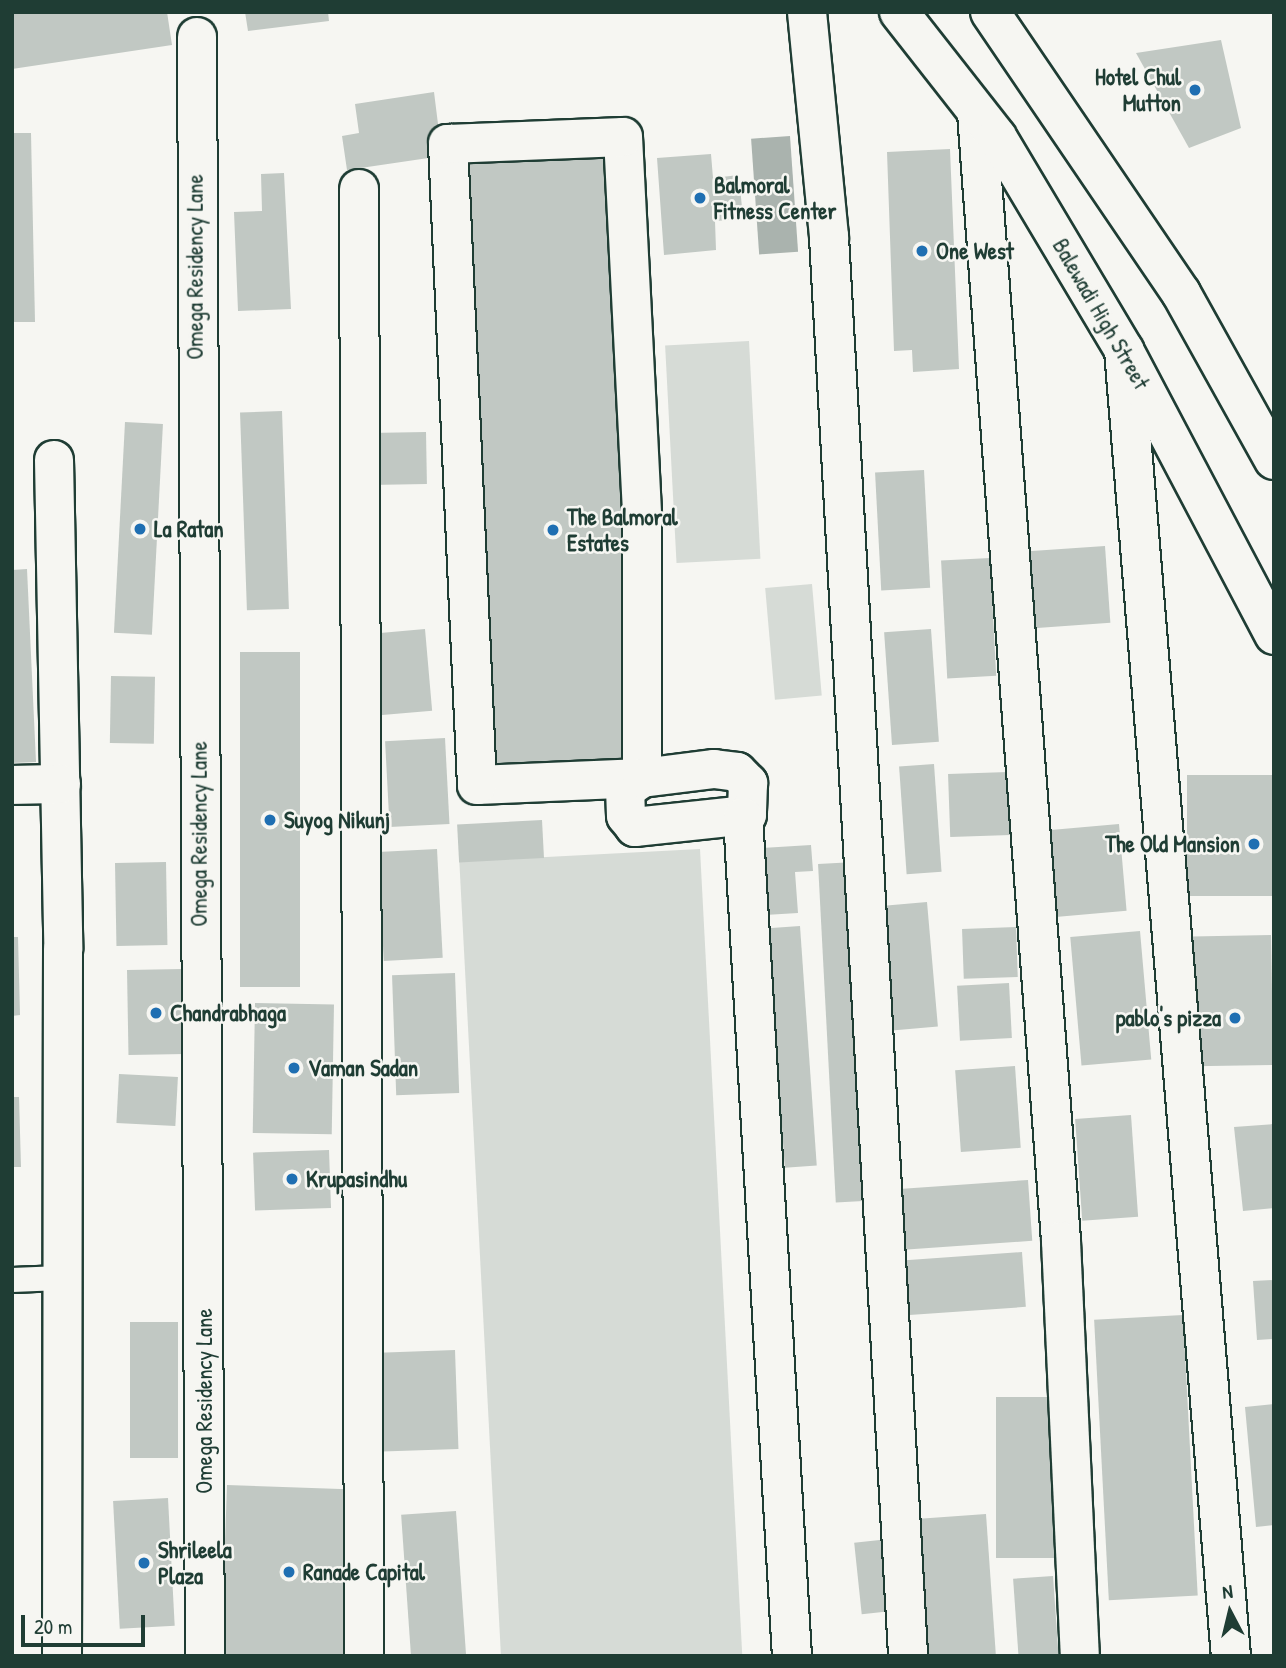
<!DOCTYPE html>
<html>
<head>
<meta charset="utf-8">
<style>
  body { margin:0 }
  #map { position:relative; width:1286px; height:1668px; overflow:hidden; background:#f6f6f2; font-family:"Patrick Hand",sans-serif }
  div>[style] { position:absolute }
  .green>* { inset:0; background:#d6dbd6; transform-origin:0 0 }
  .water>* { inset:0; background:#aab3ae; transform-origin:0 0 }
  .building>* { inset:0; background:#c1c8c3; transform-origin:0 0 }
  .roads { filter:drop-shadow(2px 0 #1f3d34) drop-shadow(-2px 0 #1f3d34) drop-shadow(0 2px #1f3d34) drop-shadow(0 -2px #1f3d34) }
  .lane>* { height:24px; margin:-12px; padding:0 12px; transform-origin:12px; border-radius:12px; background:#f6f6f2 }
  .street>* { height:38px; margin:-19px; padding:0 19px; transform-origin:19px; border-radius:19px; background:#f6f6f2 }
  .secondary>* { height:38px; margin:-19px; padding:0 19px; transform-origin:19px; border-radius:19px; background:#f6f6f2 }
  .dots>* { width:19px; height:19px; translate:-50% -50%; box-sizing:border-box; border:4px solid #f6f6f2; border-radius:50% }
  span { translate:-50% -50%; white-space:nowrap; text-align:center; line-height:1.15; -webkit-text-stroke:5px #f6f6f2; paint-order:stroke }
  .poi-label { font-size:23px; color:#1f3d34; font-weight:700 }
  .right { translate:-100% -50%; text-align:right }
  .left { translate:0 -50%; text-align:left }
  .street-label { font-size:23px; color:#1f3d34 }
  .frame { position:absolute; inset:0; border:14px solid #1f3d34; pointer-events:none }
  .north { position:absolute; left:1195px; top:1577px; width:70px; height:70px; -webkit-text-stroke:5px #f6f6f2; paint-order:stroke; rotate:353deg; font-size:19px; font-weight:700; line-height:28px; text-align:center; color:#1f3d34 }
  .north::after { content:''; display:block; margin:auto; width:24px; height:32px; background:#1f3d34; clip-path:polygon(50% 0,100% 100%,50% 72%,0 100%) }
  .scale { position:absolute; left:21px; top:1615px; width:124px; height:32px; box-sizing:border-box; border:4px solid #1f3d34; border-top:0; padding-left:9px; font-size:21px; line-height:24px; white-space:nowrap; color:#1f3d34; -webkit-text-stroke:5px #f6f6f2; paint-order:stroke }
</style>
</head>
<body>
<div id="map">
  <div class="green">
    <div style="left:749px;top:341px;width:218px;height:84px;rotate:87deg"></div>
    <div style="left:812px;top:584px;width:112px;height:47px;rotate:85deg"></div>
    <div style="left:700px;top:849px;width:808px;height:241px;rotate:87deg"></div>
  </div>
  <div class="water">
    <div style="left:790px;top:136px;width:116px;height:39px;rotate:86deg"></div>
  </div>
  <div class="building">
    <div style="clip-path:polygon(12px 12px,167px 12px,172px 45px,12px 69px)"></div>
    <div style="clip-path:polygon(245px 12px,328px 12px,329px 21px,248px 31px)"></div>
    <div style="clip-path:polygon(1221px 40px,1241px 128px,1189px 148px,1136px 53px)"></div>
    <div style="clip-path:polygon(434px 92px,442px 156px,347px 170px,342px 136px,359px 133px,355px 104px)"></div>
    <div style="clip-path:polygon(12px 133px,31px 133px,35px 322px,12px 322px)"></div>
    <div style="left:615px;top:149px;width:616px;height:154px;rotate:88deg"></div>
    <div style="clip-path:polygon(950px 149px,959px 369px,913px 372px,912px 350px,894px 351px,887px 152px)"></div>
    <div style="clip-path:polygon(711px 154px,713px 178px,739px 175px,743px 219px,715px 221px,716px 250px,664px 255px,657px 158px)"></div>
    <div style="clip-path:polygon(284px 173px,291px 309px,238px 311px,234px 212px,262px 211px,261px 174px)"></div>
    <div style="left:282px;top:411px;width:198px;height:42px;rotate:88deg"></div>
    <div style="left:125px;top:422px;width:38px;height:211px;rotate:3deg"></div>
    <div style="left:426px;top:432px;width:52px;height:57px;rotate:89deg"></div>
    <div style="left:924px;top:470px;width:118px;height:49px;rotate:87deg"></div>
    <div style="left:1105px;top:546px;width:77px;height:77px;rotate:86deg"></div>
    <div style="left:990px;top:558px;width:118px;height:49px;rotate:87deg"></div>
    <div style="clip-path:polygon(27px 569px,36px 762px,12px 763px,12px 570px)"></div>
    <div style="left:425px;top:629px;width:82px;height:56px;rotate:85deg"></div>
    <div style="left:931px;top:629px;width:113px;height:47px;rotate:86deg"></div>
    <div style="left:240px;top:652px;width:60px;height:335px"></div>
    <div style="left:111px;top:676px;width:44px;height:67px;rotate:1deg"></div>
    <div style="left:445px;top:738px;width:86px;height:60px;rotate:87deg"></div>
    <div style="left:934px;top:764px;width:108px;height:35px;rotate:86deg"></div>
    <div style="left:1008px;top:772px;width:63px;height:60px;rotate:88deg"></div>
    <div style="left:1274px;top:775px;width:121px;height:87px;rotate:90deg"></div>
    <div style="left:542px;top:820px;width:38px;height:85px;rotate:87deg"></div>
    <div style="left:1119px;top:824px;width:87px;height:77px;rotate:85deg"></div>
    <div style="clip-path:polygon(811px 845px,813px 871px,795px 872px,798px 913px,765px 915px,761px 848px)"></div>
    <div style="left:437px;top:849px;width:109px;height:59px;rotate:87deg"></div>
    <div style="left:166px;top:862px;width:83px;height:51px;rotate:89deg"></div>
    <div style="left:855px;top:862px;width:339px;height:37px;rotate:87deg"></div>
    <div style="left:927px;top:902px;width:125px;height:46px;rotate:85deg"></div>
    <div style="left:800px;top:926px;width:240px;height:32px;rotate:86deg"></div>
    <div style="left:1016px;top:927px;width:50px;height:54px;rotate:88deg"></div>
    <div style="left:1140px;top:931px;width:129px;height:70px;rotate:85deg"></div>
    <div style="left:1271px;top:935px;width:130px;height:79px;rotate:89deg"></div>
    <div style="clip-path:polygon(12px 937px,18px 937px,20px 1015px,12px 1016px)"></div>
    <div style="left:183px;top:969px;width:85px;height:56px;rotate:89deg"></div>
    <div style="left:455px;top:973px;width:120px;height:63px;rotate:88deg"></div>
    <div style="left:1009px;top:983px;width:55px;height:52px;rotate:87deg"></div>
    <div style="left:255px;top:1003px;width:79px;height:130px;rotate:1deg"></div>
    <div style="left:1015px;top:1066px;width:82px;height:60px;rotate:86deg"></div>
    <div style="left:119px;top:1074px;width:59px;height:49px;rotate:3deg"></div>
    <div style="clip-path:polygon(12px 1097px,19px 1097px,21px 1167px,12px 1167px)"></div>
    <div style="left:1131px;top:1115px;width:102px;height:56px;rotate:86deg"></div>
    <div style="clip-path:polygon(1274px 1124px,1274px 1208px,1243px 1211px,1234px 1127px)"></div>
    <div style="left:329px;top:1150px;width:58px;height:76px;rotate:88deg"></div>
    <div style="left:1028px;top:1180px;width:61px;height:129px;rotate:86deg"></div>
    <div style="left:1022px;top:1252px;width:55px;height:124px;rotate:86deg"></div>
    <div style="clip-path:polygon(1274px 1280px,1274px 1339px,1257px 1340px,1253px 1281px)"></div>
    <div style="left:1183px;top:1315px;width:281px;height:89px;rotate:87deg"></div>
    <div style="left:130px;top:1322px;width:48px;height:136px"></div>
    <div style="left:455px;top:1350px;width:99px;height:76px;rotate:88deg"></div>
    <div style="left:996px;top:1397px;width:67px;height:161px"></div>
    <div style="clip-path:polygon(1274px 1404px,1274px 1525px,1256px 1527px,1245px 1407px)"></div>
    <div style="left:227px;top:1485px;width:128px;height:171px;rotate:2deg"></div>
    <div style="left:168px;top:1498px;width:128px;height:55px;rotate:87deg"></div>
    <div style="left:456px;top:1511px;width:145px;height:55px;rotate:86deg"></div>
    <div style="left:986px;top:1514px;width:142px;height:70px;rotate:86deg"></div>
    <div style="left:889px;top:1539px;width:72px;height:35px;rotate:84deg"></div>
    <div style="left:1053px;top:1576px;width:80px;height:40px;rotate:86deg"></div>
  </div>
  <div class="roads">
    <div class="lane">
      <div style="left:12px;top:1280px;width:49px;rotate:-2.3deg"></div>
    </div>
    <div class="street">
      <div style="left:807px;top:12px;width:226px;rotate:84.4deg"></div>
      <div style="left:829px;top:237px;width:1421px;rotate:86.81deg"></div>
      <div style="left:197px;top:37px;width:1619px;rotate:89.72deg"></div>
      <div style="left:977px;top:113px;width:1131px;rotate:85.74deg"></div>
      <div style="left:1061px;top:1241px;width:415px;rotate:87.4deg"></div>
      <div style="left:623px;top:137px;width:381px;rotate:87.1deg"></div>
      <div style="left:642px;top:518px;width:260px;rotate:90deg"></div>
      <div style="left:642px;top:778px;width:165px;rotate:177.6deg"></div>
      <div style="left:477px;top:785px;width:642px;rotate:-92.59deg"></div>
      <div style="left:448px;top:144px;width:175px;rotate:-2.3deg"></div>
      <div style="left:359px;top:189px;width:1467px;rotate:89.8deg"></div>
      <div style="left:1124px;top:350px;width:1310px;rotate:85.32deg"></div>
      <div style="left:54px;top:460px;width:489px;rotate:88.9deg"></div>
      <div style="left:63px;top:949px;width:707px;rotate:90.08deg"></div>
      <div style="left:714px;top:769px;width:23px;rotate:7deg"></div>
      <div style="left:737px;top:772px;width:16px;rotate:45deg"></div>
      <div style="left:748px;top:783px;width:32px;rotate:92deg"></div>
      <div style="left:747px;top:815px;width:113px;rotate:173.9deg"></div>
      <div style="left:635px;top:827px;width:14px;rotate:-129deg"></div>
      <div style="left:626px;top:816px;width:26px;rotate:-92deg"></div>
      <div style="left:625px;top:790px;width:21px;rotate:-35deg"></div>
      <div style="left:642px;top:778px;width:73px;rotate:-7.1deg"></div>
      <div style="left:12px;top:785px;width:49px;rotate:-1.2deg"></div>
      <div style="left:743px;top:817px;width:840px;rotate:86.66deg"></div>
    </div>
    <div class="secondary">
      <div style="left:899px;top:12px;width:159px;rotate:51.9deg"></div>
      <div style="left:997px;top:137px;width:248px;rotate:59.2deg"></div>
      <div style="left:1124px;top:350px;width:322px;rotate:62.2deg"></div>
      <div style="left:990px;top:12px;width:340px;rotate:55.8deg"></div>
      <div style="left:1181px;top:293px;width:191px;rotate:60.9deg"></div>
    </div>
  </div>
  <div class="dots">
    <div style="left:1195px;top:90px;background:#1f6fb2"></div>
    <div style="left:700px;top:198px;background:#1f6fb2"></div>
    <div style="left:922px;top:251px;background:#1f6fb2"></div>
    <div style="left:140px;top:529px;background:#1f6fb2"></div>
    <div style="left:553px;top:530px;background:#1f6fb2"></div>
    <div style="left:270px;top:820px;background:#1f6fb2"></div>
    <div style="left:1254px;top:844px;background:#1f6fb2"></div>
    <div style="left:156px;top:1013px;background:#1f6fb2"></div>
    <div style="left:1235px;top:1018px;background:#1f6fb2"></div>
    <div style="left:294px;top:1068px;background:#1f6fb2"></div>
    <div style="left:292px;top:1179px;background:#1f6fb2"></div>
    <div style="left:144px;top:1563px;background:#1f6fb2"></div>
    <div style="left:289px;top:1572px;background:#1f6fb2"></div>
  </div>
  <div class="poi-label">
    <span class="right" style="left:1181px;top:90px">Hotel Chul<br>Mutton</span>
    <span class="left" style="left:714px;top:198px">Balmoral<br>Fitness Center</span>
    <span class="left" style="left:936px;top:251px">One West</span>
    <span class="left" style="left:567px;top:530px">The Balmoral<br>Estates</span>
    <span class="left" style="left:154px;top:529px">La Ratan</span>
    <span class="left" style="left:284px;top:820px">Suyog Nikunj</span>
    <span class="right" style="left:1240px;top:844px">The Old Mansion</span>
    <span class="left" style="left:170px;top:1013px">Chandrabhaga</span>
    <span class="right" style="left:1221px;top:1018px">pablo's pizza</span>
    <span class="left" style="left:308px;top:1068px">Vaman Sadan</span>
    <span class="left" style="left:306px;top:1179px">Krupasindhu</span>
    <span class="left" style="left:158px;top:1563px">Shrileela<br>Plaza</span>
    <span class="left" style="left:303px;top:1572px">Ranade Capital</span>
  </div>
  <div class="street-label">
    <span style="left:195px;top:267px;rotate:-90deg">Omega Residency Lane</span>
    <span style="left:1101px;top:314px;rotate:60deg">Balewadi High Street</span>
    <span style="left:199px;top:834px;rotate:-90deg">Omega Residency Lane</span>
    <span style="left:204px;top:1401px;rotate:-90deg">Omega Residency Lane</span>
  </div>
  <div class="frame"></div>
  <div class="north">N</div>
  <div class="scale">20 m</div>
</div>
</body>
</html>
